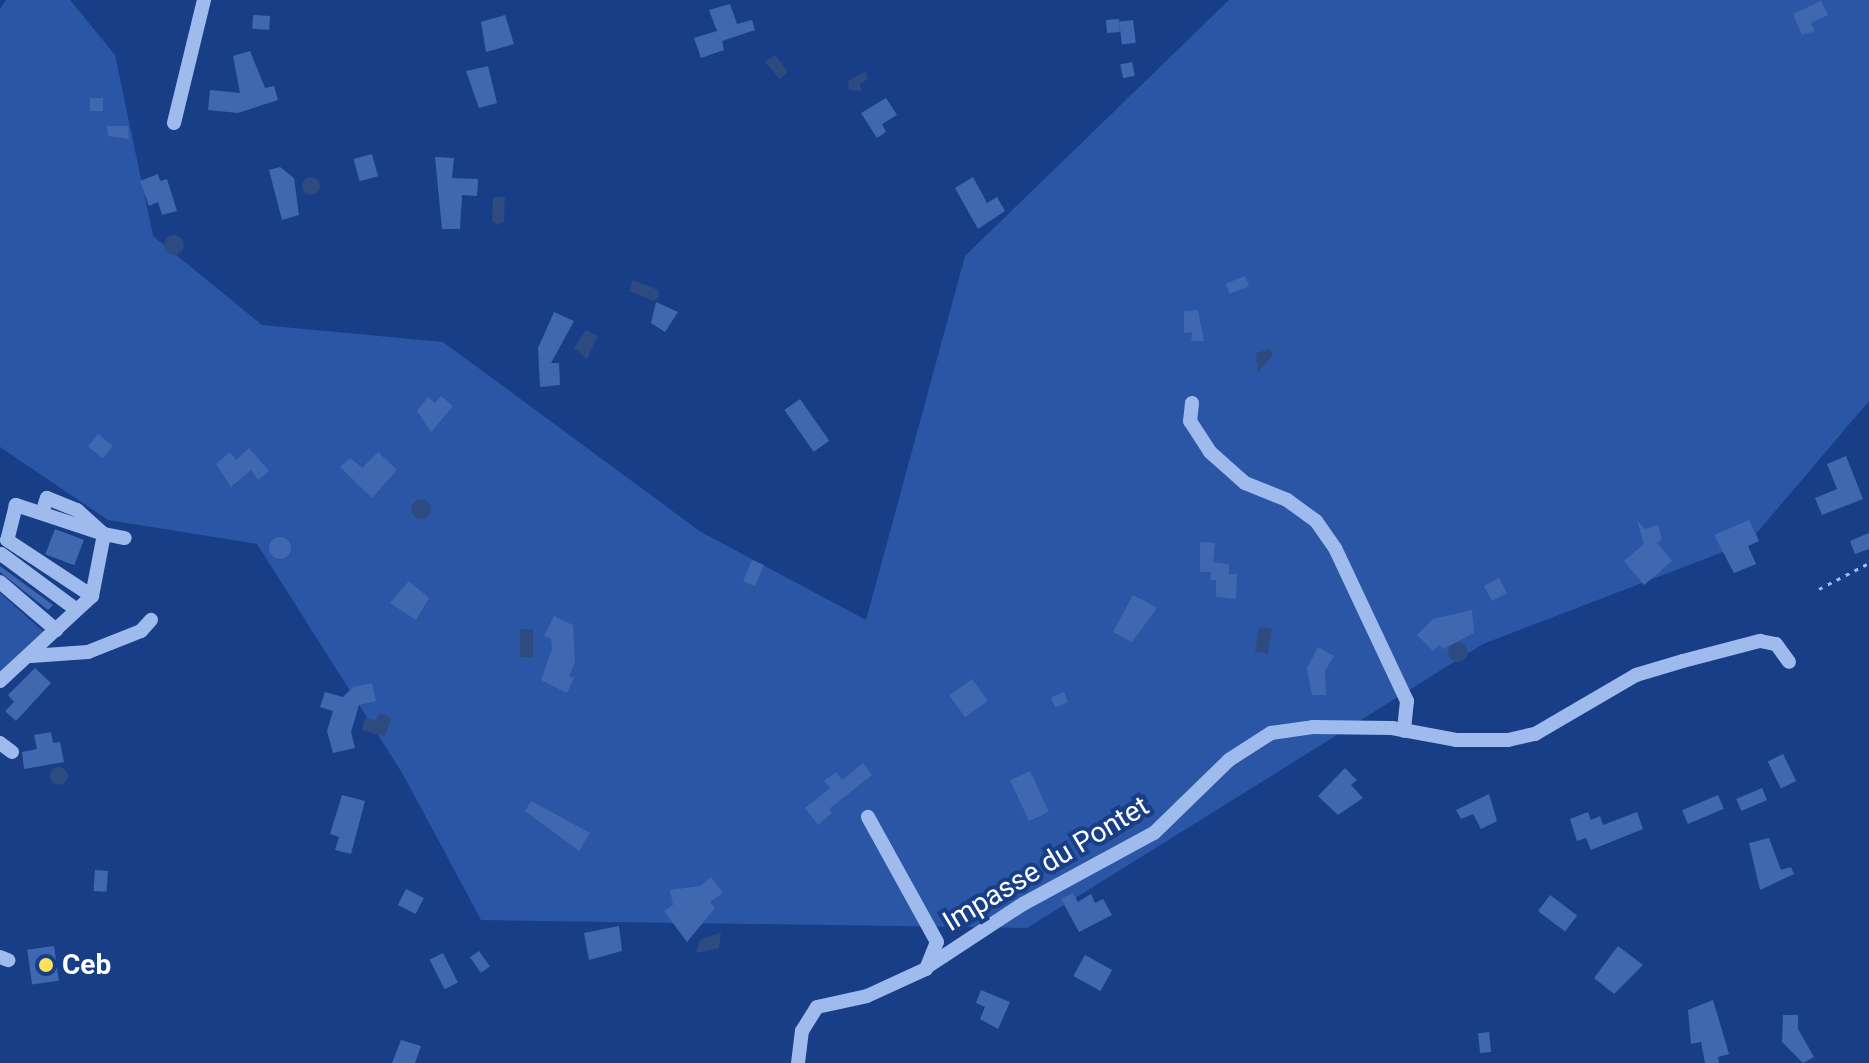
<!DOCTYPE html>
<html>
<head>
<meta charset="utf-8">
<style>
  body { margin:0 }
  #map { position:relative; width:1869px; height:1063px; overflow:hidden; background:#183e87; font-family:Roboto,sans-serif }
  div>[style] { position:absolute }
  .green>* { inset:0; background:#2a56a5 }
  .water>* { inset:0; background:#2e4b81; transform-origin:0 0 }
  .round { border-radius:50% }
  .building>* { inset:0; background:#4068b1; transform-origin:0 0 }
  .path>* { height:3px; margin-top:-1.5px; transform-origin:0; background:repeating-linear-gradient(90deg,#9fbbed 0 4px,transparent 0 10px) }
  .minor>* { height:14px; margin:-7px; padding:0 7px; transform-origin:7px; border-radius:7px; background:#9fbbed }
  .dots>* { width:22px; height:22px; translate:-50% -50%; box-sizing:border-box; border:4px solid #183e87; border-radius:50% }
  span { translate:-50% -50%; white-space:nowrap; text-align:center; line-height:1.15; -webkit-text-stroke:8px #183e87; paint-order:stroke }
  .street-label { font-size:28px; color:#fff }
  .poi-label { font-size:28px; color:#fff; font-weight:700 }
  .left { translate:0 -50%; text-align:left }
</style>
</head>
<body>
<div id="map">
  <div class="green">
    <div style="clip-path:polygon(6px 0,70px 0,115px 55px,153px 236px,262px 325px,443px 342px,701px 532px,866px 620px,965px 256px,1229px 0,1869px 0,1869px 401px,1749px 542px,1483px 644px,1027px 928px,481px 920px,404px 776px,257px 544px,108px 520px,0 447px,0 9px)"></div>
    <div style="clip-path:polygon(0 593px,44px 632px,0 672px)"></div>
  </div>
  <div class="water">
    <div style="clip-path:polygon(775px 55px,788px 72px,780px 79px,765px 62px)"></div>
    <div style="clip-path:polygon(866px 71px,868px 79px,860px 84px,861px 91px,849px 90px,848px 81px)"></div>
    <div class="round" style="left:302px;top:177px;width:18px;height:18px"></div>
    <div style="clip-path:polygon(493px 197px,505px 197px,504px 222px,497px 225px,492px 221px)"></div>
    <div class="round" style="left:164px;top:235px;width:20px;height:20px"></div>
    <div style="clip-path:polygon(633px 280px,658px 290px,659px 297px,654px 301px,629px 291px)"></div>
    <div style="clip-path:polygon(586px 330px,598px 336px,587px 359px,574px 348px)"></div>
    <div style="clip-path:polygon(1270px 349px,1273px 355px,1258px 372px,1256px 353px)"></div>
    <div class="round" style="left:411px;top:499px;width:20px;height:20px"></div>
    <div style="left:1259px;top:627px;width:13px;height:25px;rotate:9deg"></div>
    <div style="left:520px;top:629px;width:13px;height:28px"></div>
    <div class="round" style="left:1448px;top:642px;width:20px;height:20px"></div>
    <div style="clip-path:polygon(380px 713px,391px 718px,385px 737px,362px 730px,365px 718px,376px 720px)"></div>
    <div class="round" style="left:50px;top:767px;width:18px;height:18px"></div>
    <div style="clip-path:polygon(721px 932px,719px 948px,696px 953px,700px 940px)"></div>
  </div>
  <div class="building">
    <div style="clip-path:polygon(1821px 1px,1828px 15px,1811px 23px,1815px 31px,1802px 35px,1793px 14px)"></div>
    <div style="clip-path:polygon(730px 4px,737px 24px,752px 20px,755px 30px,722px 41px,724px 50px,701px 58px,694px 38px,717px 31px,709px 10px)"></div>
    <div style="left:253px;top:15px;width:17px;height:14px;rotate:3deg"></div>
    <div style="clip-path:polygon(505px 15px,514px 44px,486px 52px,481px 22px)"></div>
    <div style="left:1119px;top:19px;width:13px;height:13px;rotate:86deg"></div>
    <div style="left:1133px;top:20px;width:23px;height:14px;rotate:83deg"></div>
    <div style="clip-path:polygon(250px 51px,265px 88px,274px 86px,278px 100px,238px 113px,208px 110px,210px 90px,240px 93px,233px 56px)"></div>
    <div style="left:1132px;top:62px;width:14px;height:12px;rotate:78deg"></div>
    <div style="clip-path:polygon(488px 66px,497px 103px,479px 108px,466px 71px)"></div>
    <div style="left:103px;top:98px;width:13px;height:13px;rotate:90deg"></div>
    <div style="clip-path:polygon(886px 98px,897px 115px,882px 124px,886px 132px,877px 138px,861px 113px)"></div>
    <div style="clip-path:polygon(107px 126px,128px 126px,129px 139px,108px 136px)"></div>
    <div style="left:372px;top:154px;width:23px;height:19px;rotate:75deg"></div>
    <div style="clip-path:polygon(435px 157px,454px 158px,452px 178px,478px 179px,477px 196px,462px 195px,460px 229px,442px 229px)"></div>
    <div style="clip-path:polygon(280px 167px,294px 178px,299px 215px,282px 220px,269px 170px)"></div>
    <div style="clip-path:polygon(158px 174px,160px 181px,167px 179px,177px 211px,162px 215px,158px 202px,149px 206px,140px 181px)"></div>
    <div style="clip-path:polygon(973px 177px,987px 203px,997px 197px,1005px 211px,978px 229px,955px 188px)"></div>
    <div style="left:1245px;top:276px;width:11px;height:21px;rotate:68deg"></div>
    <div style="clip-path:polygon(656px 302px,678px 312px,665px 332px,651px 323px)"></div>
    <div style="clip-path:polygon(1198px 310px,1204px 341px,1191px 341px,1192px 332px,1184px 333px,1184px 311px)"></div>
    <div style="clip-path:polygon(554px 312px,574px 321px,551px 363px,559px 363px,560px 385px,540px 387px,538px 348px)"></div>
    <div style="clip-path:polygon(441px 396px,453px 406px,431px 432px,417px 411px,428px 397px,435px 403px)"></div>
    <div style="left:800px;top:399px;width:51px;height:19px;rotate:55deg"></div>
    <div style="left:98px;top:434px;width:19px;height:16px;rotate:39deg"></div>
    <div style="clip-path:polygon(249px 448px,269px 471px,258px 480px,251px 470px,231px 487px,216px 464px,230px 452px,236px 460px)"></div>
    <div style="clip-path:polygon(378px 452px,397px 470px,372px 498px,340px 467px,350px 458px,362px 468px)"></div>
    <div style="clip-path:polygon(1846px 456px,1863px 499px,1822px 515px,1815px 498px,1837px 489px,1827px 464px)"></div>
    <div style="clip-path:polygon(1637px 520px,1645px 529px,1658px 525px,1662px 539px,1657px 543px,1672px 561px,1644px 585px,1624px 561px,1644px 544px)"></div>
    <div style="clip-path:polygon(1749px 520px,1759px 541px,1748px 546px,1756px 564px,1734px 573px,1714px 535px)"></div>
    <div style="left:55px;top:529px;width:31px;height:27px;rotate:21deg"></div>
    <div style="clip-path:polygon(1869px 533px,1869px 549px,1855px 554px,1850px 541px)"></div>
    <div class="round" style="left:269px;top:537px;width:22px;height:22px"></div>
    <div style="clip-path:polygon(1200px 542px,1215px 543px,1213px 562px,1229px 564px,1229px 574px,1237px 574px,1236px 599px,1216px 597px,1216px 580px,1210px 580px,1211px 572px,1200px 572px)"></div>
    <div style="left:752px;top:560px;width:13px;height:23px;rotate:23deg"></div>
    <div style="clip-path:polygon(0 566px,53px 605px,48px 610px,0 572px)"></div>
    <div style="left:1499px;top:578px;width:17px;height:17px;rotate:62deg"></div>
    <div style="clip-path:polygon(409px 581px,429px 598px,416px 620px,390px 603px)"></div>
    <div style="clip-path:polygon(1133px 595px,1157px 608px,1132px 642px,1113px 632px)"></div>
    <div style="clip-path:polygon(1472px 610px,1474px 633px,1443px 649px,1439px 645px,1433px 651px,1417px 635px,1433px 619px)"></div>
    <div style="clip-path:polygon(554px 616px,573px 625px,575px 662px,569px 676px,574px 678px,567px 693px,541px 680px,552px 649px,551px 639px,544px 636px)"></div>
    <div style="clip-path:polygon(1318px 647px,1334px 656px,1325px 671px,1326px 695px,1312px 695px,1307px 668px)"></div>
    <div style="clip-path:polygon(35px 668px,51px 683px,16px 721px,5px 711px,14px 702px,8px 695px)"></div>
    <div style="left:972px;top:679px;width:27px;height:28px;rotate:54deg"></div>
    <div style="clip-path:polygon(372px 683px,376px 701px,359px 705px,351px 732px,355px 748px,333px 753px,327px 731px,333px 711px,320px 707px,325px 692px,343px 697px,353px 687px)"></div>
    <div style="left:1064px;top:692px;width:11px;height:14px;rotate:68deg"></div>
    <div style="clip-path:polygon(51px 732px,53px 743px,60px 742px,64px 762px,24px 769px,22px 752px,37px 749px,34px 735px)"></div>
    <div style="left:1783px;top:754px;width:30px;height:17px;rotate:64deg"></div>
    <div style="clip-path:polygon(863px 763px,872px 775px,829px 809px,832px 813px,818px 825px,805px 808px,830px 788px,824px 781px,836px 772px,842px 780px)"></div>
    <div style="clip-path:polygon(1345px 768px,1357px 780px,1351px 785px,1363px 798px,1338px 815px,1318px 796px)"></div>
    <div style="left:1030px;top:771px;width:45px;height:22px;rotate:65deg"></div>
    <div style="left:1762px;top:788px;width:13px;height:28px;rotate:67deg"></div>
    <div style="clip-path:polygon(1489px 794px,1497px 821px,1481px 829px,1473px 814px,1461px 819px,1456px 810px)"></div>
    <div style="clip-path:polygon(342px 795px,365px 801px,351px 854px,335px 850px,339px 837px,330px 834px)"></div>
    <div style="left:1718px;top:795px;width:15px;height:39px;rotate:67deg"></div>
    <div style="clip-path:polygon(531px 801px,590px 833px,579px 851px,525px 811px)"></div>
    <div style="clip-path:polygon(1588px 812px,1591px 820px,1600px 816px,1603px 825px,1637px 812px,1643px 829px,1591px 850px,1586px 838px,1577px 841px,1570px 819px)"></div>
    <div style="clip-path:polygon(1769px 838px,1781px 870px,1791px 867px,1794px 874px,1760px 890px,1749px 843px)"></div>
    <div style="left:95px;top:870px;width:13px;height:21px;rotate:4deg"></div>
    <div style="clip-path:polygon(711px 877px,723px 893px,710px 902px,715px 908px,687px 942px,664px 911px,673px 905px,670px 890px,700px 886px)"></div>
    <div style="left:406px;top:889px;width:20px;height:18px;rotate:27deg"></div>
    <div style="clip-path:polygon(1073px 893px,1078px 902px,1091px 894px,1095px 903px,1103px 899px,1112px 915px,1079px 932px,1061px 899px)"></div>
    <div style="left:1550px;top:895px;width:34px;height:20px;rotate:37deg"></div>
    <div style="clip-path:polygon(619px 926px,622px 951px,589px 960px,584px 933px)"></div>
    <div style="left:54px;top:946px;width:35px;height:27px;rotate:82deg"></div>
    <div style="clip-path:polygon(1618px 946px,1643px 965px,1614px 994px,1594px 978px)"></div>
    <div style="left:479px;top:951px;width:19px;height:11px;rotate:55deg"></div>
    <div style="left:443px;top:953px;width:33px;height:15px;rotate:63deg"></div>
    <div style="left:1085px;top:955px;width:31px;height:24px;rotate:29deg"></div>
    <div style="clip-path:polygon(981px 990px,1010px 1002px,998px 1029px,980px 1019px,985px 1007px,976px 1003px)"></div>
    <div style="clip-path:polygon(1713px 1000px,1729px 1054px,1718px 1057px,1719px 1063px,1705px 1063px,1701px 1042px,1691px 1044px,1688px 1010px)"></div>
    <div style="clip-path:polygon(1783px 1015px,1798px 1015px,1798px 1029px,1814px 1057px,1803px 1063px,1782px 1042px)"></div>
    <div style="left:1489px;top:1032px;width:20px;height:11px;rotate:84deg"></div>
    <div style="clip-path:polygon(401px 1040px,421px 1046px,415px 1063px,392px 1063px)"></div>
  </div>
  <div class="path">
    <div style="left:1819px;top:589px;width:56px;rotate:-27.5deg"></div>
  </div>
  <div class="minor">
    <div style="left:174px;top:123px;width:127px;rotate:-76.3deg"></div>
    <div style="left:1192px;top:403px;width:18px;rotate:96deg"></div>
    <div style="left:1190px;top:421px;width:37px;rotate:57deg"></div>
    <div style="left:1210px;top:452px;width:47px;rotate:41.5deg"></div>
    <div style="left:1245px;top:483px;width:45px;rotate:22deg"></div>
    <div style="left:1287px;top:500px;width:36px;rotate:36deg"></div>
    <div style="left:1316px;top:521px;width:33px;rotate:55deg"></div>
    <div style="left:1335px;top:548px;width:169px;rotate:64.8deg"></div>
    <div style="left:1407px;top:701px;width:30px;rotate:96deg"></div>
    <div style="left:42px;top:513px;width:16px;rotate:-72deg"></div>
    <div style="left:47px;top:498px;width:32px;rotate:22deg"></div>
    <div style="left:77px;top:510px;width:36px;rotate:42deg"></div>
    <div style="left:104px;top:534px;width:93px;rotate:-161.8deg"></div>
    <div style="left:16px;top:505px;width:36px;rotate:104deg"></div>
    <div style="left:7px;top:540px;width:102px;rotate:33.4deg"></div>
    <div style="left:1px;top:554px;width:94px;rotate:36.4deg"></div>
    <div style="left:0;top:582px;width:74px;rotate:40.6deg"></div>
    <div style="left:31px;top:656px;width:57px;rotate:-4deg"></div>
    <div style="left:88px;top:652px;width:57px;rotate:-21.6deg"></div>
    <div style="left:141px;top:631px;width:15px;rotate:-48deg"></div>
    <div style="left:0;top:681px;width:125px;rotate:-42.7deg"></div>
    <div style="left:92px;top:596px;width:63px;rotate:-79deg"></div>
    <div style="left:104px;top:534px;width:21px;rotate:11deg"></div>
    <div style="left:0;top:743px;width:15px;rotate:37deg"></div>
    <div style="left:0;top:957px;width:9px;rotate:21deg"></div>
    <div style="left:927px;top:967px;width:115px;rotate:-33.3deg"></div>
    <div style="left:1023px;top:904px;width:149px;rotate:-28.5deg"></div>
    <div style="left:1154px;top:833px;width:105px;rotate:-44.2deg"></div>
    <div style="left:1229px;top:760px;width:50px;rotate:-32.7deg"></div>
    <div style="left:1271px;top:733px;width:42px;rotate:-8.1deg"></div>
    <div style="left:1313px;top:727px;width:79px;rotate:0.7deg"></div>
    <div style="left:1392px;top:728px;width:65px;rotate:10.6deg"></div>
    <div style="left:1456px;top:740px;width:52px"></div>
    <div style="left:1508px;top:740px;width:28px;rotate:-13deg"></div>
    <div style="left:1535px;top:734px;width:117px;rotate:-30.3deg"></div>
    <div style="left:1636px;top:675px;width:49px;rotate:-16.6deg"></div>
    <div style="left:1683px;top:661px;width:80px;rotate:-14.6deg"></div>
    <div style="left:1760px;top:641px;width:16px;rotate:11deg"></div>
    <div style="left:1776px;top:644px;width:22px;rotate:54deg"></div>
    <div style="left:798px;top:1063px;width:32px;rotate:-83deg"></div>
    <div style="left:802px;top:1031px;width:28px;rotate:-58deg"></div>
    <div style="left:817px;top:1007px;width:51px;rotate:-12.4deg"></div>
    <div style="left:867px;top:996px;width:65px;rotate:-24.6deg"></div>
    <div style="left:926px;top:969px;width:29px;rotate:-68deg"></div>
    <div style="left:937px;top:942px;width:143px;rotate:-118.9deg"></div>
  </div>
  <div class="dots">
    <div style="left:46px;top:965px;background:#ffdf5b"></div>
  </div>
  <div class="street-label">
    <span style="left:1046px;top:864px;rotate:-31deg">Impasse du Pontet</span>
  </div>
  <div class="poi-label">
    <span class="left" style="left:62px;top:965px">Ceb</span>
  </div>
</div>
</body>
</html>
